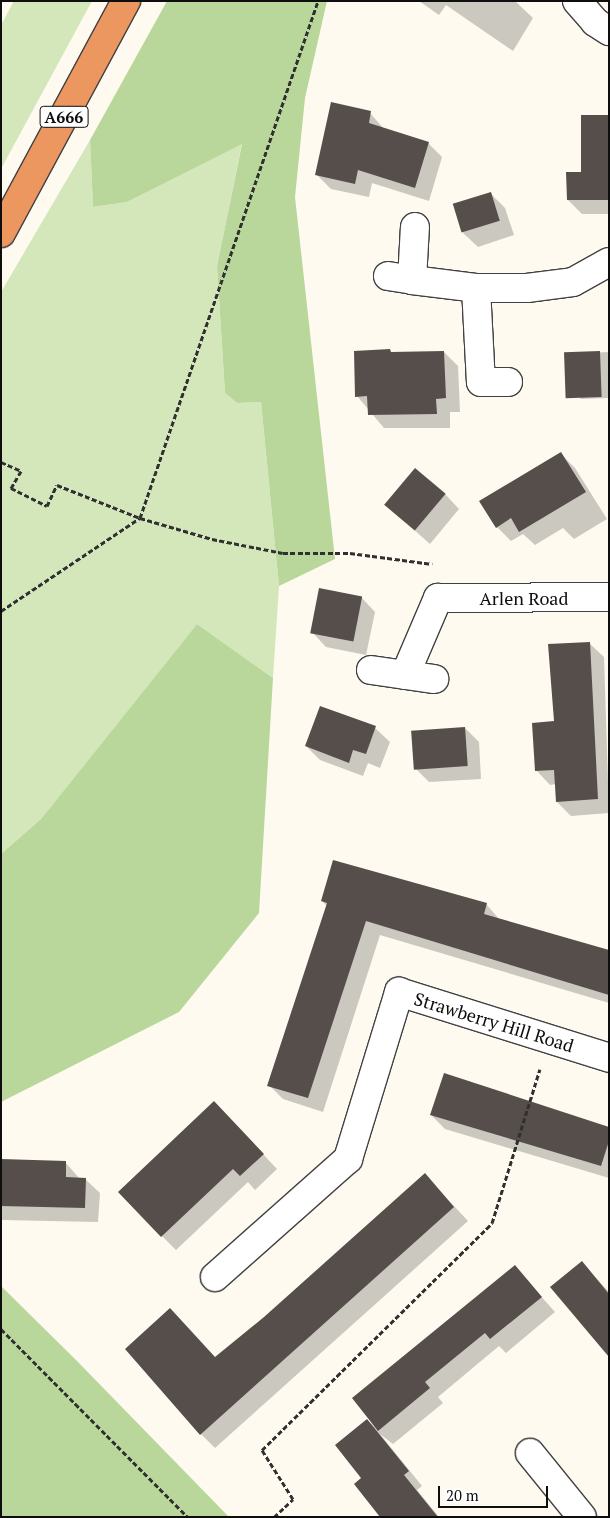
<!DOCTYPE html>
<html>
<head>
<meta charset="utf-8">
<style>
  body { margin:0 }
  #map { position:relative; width:610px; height:1518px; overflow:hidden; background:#fefaf0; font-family:"PT Serif",serif }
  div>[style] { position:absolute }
  .green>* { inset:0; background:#d4e7bb }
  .forest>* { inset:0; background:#bad79b }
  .shadow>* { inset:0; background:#0003 }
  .building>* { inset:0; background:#564e4b; transform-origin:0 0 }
  .path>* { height:3px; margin-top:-1.5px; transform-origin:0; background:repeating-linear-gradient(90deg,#303030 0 5px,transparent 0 7.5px) }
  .roads { filter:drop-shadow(1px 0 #414141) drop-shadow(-1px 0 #414141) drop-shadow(0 1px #414141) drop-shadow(0 -1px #414141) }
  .street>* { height:28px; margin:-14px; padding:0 14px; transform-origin:14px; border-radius:14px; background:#fff }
  .highway>* { height:28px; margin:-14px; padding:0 14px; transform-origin:14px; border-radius:14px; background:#ec9760 }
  span { translate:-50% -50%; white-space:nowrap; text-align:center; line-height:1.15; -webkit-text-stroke:5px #fff; paint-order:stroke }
  .shield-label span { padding:1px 4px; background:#fff; border:1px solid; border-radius:4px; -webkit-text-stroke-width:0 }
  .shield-label { font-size:16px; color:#0e0e0e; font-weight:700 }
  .street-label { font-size:18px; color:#0e0e0e }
  .frame { position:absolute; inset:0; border:2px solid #0e0e0e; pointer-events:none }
  .scale { position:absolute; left:438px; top:1486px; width:110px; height:22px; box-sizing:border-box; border:2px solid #0e0e0e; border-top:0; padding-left:6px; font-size:15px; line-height:18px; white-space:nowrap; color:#0e0e0e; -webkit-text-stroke:4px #fff; paint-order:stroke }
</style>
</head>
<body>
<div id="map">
  <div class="green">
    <div style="clip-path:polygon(14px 1px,92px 1px,1px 169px,1px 25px)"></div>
    <div style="clip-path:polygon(90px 140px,93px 207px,127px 202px,242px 143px,217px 266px,225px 393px,237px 403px,261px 402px,279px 586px,273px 678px,197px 624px,41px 819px,1px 854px,1px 292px)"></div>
  </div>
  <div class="forest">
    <div style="clip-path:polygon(167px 1px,327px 1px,305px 98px,295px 197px,335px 559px,279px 586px,261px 402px,237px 403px,225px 393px,217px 266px,242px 144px,127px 202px,93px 207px,90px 140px)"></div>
    <div style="clip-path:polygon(197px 624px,273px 678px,259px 913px,179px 1012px,1px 1102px,1px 854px,41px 819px)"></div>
    <div style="clip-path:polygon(1px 1286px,77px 1361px,229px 1517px,1px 1517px)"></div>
  </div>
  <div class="shadow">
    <div style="clip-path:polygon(419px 1px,515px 1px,533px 18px,513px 51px,446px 5px,439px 15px)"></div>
    <div style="clip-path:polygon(370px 113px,384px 129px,428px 143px,442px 157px,429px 201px,372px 183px,369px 197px,331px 189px,316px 174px)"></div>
    <div style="clip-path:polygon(609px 116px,609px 214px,582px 214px,568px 200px)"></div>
    <div style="clip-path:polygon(491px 194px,505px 208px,514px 235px,478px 247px,463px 233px)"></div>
    <div style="clip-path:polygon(444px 352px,458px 366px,460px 412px,450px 412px,450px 428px,384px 428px,357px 396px)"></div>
    <div style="clip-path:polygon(609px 352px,609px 398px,581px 399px,567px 385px,566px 354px)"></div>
    <div style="clip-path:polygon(561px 454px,575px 468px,607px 519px,574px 539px,563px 528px,535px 545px,523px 534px,511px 541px,497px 527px)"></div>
    <div style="clip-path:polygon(445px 494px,459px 509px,430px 544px,386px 505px)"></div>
    <div style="clip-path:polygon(361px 597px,375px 612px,366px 655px,326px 647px,312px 632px)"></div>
    <div style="clip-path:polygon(589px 643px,604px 657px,609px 813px,571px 816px,557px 802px,556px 784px,550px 785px,536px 770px)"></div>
    <div style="clip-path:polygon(375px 728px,390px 742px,380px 768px,368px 763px,363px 776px,320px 760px,306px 746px)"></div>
    <div style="clip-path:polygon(465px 728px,479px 742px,481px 779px,429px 782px,415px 768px)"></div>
    <div style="clip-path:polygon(322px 901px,486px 904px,500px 920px,609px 952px,609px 1003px,380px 935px,323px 1112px,283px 1099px,269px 1085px,327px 906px)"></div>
    <div style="clip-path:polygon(431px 1115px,609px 1127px,609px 1178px,445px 1129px)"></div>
    <div style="clip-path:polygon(228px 1117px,277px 1169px,255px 1190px,248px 1182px,176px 1250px,162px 1236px)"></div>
    <div style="clip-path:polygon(1px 1160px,65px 1162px,80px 1179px,85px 1179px,100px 1193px,98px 1222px,1px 1220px)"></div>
    <div style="clip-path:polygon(425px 1175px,468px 1221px,215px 1448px,201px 1434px,215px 1358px,264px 1318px)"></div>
    <div style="clip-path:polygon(582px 1263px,609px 1292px,609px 1356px)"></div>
    <div style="clip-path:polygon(515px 1267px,555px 1312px,506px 1353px,499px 1346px,438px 1397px,443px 1403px,393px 1444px,380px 1434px,422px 1486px,417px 1490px,439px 1517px,395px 1517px,367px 1420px,380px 1431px,354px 1398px)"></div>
  </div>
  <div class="building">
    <div style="clip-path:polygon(331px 102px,371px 111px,369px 123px,429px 142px,415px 188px,358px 170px,355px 184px,315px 175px)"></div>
    <div style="clip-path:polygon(581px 115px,609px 115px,609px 200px,567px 200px,566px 172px,581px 172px)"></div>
    <div style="left:491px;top:192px;width:30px;height:40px;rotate:73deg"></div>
    <div style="clip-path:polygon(390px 349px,391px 352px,444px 351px,446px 398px,436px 399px,437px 414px,368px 415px,367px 396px,355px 397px,354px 351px)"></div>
    <div style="left:600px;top:351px;width:46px;height:36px;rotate:88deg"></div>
    <div style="clip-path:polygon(561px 452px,586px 492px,519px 532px,511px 518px,496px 528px,479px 501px)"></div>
    <div style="left:415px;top:468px;width:40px;height:48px;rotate:40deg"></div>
    <div style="left:319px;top:588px;width:44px;height:46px;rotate:11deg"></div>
    <div style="clip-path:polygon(590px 642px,598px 799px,556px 802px,554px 770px,535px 771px,532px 723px,554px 721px,548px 644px)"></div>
    <div style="clip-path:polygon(320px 706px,376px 726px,366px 754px,353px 750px,349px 763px,305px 746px)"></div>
    <div style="left:465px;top:727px;width:39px;height:54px;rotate:86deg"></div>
    <div style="clip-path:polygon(333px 860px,487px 903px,484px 914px,609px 950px,609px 995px,366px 921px,308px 1098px,267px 1086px,327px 903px,321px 901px)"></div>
    <div style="clip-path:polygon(444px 1073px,609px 1127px,609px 1141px,601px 1166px,430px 1115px)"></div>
    <div style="clip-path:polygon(214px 1101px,264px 1154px,240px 1176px,233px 1169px,161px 1237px,118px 1192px)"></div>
    <div style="clip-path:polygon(1px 1159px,66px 1161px,66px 1177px,86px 1178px,85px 1208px,1px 1206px)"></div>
    <div style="clip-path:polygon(425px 1173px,454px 1207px,200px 1435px,125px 1349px,170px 1308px,215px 1357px,264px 1317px)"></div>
    <div style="clip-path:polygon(582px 1261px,609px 1294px,609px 1357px,550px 1287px)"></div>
    <div style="clip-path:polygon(515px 1265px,542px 1297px,490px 1339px,485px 1333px,425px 1382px,430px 1388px,378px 1431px,352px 1398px)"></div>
    <div style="clip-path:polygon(367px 1419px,409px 1471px,404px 1475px,438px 1517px,380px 1517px,354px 1484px,361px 1478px,335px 1445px)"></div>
  </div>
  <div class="path">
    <div style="left:1px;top:462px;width:22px;rotate:24deg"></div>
    <div style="left:21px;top:471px;width:20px;rotate:120deg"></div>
    <div style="left:11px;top:488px;width:40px;rotate:26.6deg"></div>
    <div style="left:47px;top:506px;width:23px;rotate:-65deg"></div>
    <div style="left:57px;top:485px;width:89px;rotate:21.7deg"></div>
    <div style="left:140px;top:518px;width:547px;rotate:-71deg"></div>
    <div style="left:1px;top:611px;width:167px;rotate:-33.8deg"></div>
    <div style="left:140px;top:518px;width:75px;rotate:16.3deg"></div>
    <div style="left:212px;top:539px;width:72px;rotate:11.2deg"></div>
    <div style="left:283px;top:553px;width:67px"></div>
    <div style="left:350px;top:553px;width:83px;rotate:7.6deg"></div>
    <div style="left:1px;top:1329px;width:265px;rotate:45.2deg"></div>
    <div style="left:274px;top:1517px;width:26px;rotate:-43deg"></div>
    <div style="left:293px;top:1499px;width:58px;rotate:-122.3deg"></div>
    <div style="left:262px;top:1450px;width:323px;rotate:-44.6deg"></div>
    <div style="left:492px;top:1223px;width:161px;rotate:-72.7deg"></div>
  </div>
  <div class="roads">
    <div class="street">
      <div style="left:577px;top:1px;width:28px;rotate:49deg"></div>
      <div style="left:595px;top:22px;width:17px;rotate:33deg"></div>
      <div style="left:388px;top:276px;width:24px;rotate:9deg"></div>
      <div style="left:412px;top:280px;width:53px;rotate:-86.8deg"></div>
      <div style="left:412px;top:280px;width:64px;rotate:7.1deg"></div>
      <div style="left:476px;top:288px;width:51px"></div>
      <div style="left:527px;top:288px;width:46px;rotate:-7.4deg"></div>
      <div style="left:573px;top:282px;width:41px;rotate:-29.1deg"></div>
      <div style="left:476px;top:288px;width:94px;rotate:87deg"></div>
      <div style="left:481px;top:382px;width:27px"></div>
      <div style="left:371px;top:670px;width:64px;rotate:8.1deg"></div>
      <div style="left:405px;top:675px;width:84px;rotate:-66.8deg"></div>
      <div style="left:438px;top:598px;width:171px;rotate:-0.3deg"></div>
      <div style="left:215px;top:1277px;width:178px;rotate:-41.6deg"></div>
      <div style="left:348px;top:1159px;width:175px;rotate:-73deg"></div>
      <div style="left:399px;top:992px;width:220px;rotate:17.4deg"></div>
      <div style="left:530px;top:1453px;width:82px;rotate:50.9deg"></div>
    </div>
    <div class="highway">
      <div style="left:1px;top:233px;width:264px;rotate:-61.7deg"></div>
    </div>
  </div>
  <div class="shield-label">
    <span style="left:64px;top:117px">A666</span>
  </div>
  <div class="street-label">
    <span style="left:524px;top:598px">Arlen Road</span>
    <span style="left:494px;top:1022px;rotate:17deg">Strawberry Hill Road</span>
  </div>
  <div class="frame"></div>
  <div class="scale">20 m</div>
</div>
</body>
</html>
